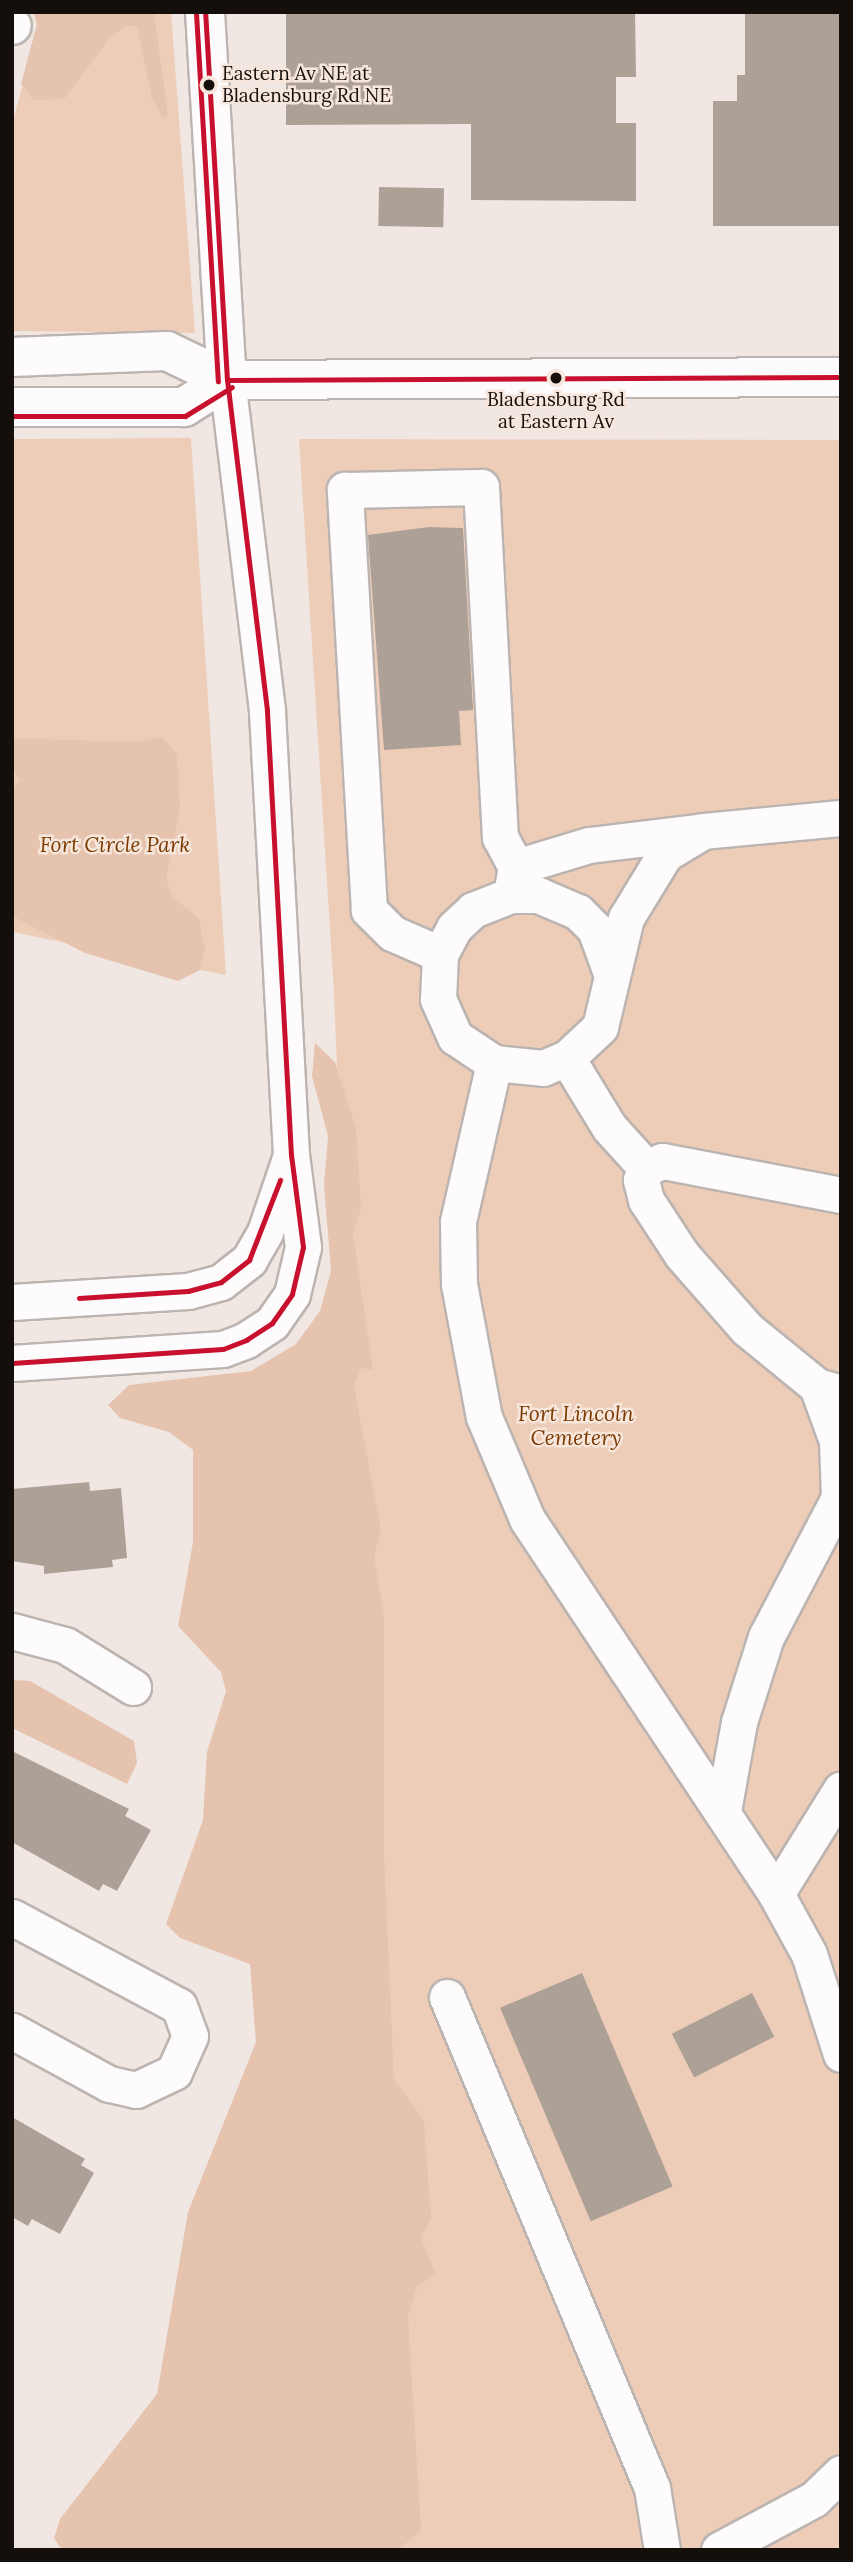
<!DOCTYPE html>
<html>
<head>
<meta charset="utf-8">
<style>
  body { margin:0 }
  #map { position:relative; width:853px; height:2562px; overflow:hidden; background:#f0e7e2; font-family:Lora,serif }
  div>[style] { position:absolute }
  .green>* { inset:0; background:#eecdb8 }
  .forest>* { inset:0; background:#e6c3ae }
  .building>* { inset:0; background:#ada097; transform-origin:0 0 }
  .roads { filter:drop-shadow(2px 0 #bcb4b0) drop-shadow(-2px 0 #bcb4b0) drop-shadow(0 2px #bcb4b0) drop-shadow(0 -2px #bcb4b0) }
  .minor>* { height:35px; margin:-17.5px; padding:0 17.5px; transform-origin:17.5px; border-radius:17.5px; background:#fdfbfb }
  .major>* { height:38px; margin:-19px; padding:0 19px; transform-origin:19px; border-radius:19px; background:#fdfbfb }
  .bus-1>* { height:5px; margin:-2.5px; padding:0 2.5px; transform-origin:2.5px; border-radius:2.5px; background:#c8102e }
  .bus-2>* { height:5px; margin:-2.5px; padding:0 2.5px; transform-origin:2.5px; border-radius:2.5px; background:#c8102e }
  .dots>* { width:19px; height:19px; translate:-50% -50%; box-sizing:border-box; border:4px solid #f6e6dc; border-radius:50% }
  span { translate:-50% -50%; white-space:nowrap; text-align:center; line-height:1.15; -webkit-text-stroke:5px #f6e6dc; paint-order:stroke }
  .bus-label { font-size:19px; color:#150f0c }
  .left { translate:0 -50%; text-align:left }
  .park-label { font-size:21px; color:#7d3a00; font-style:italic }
  .frame { position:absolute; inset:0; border:14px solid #150f0c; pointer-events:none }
</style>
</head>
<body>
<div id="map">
  <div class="green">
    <div style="clip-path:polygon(73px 12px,171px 12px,195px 333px,12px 331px,12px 125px,30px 57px)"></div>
    <div style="clip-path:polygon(191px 438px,226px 975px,12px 932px,13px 439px)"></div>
    <div style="clip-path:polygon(299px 439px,841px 440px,841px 2550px,396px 2550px,334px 993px)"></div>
  </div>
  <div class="forest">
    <div style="clip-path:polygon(33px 12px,154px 12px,168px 116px,163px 118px,152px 99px,137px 26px,125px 26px,110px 38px,64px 99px,34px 100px,21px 84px,37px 24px)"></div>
    <div style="clip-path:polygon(162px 737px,177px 754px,180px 809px,166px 879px,173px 897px,199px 919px,205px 950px,200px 970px,178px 981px,85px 953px,12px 916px,12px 790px,20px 780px,12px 768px,12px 738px,132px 742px)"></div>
    <div style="clip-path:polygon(315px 1043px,335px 1062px,356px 1129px,361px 1208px,353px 1234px,373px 1370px,361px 1368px,354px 1386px,381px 1530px,374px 1557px,384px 1617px,384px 1852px,394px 2079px,424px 2121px,431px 2219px,421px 2237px,435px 2273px,417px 2287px,408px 2316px,421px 2530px,398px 2550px,62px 2550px,54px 2538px,60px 2519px,157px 2394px,188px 2212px,256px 2042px,250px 1964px,180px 1938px,166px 1924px,203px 1820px,207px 1752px,226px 1691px,221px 1672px,178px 1626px,193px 1542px,193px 1450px,169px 1432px,120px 1418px,108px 1405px,129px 1385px,251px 1371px,296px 1344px,320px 1311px,331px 1271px,324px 1185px,328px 1136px,312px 1076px)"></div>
    <div style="clip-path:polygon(12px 1680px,30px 1681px,134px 1741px,137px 1763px,127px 1784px,12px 1728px)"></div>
  </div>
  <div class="building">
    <div style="clip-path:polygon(286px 12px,635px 12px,636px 77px,616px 77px,616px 123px,636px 123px,636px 201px,471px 200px,471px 124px,286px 125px)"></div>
    <div style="clip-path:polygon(745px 12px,841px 12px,841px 226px,713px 226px,713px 101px,737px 101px,737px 75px,745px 75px)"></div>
    <div style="left:379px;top:187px;width:65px;height:39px;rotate:1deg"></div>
    <div style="clip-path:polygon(429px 527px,463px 528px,473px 710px,459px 711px,461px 745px,384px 750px,368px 535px)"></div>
    <div style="clip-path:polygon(89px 1482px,90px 1491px,121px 1488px,127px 1558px,112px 1560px,113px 1567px,44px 1574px,44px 1566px,12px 1561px,12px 1489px)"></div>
    <div style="clip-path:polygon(12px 1751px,129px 1809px,125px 1816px,151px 1830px,117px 1891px,103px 1884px,99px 1891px,12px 1842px)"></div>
    <div style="left:582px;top:1973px;width:232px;height:89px;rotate:67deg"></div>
    <div style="left:752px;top:1993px;width:49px;height:90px;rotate:63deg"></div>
    <div style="clip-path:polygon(12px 2117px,85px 2159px,81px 2165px,94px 2173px,60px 2234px,32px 2219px,28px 2226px,12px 2217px)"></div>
  </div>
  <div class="roads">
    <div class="minor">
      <div style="left:12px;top:26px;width:1px;rotate:-45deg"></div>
      <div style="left:512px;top:889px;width:22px;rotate:-80deg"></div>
      <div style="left:516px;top:867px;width:76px;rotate:-16.8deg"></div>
      <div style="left:589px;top:845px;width:108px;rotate:-6.9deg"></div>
      <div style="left:440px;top:954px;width:52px;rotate:-156.4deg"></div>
      <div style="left:392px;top:933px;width:33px;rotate:-135deg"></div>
      <div style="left:369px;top:910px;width:421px;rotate:-93.3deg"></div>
      <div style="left:345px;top:490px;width:136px;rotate:-1.3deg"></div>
      <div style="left:481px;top:487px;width:351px;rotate:86.9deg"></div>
      <div style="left:500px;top:837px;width:34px;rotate:62deg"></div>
      <div style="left:611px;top:973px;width:47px;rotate:-110deg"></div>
      <div style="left:595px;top:929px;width:24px;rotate:-135deg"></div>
      <div style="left:578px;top:912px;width:43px;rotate:-157deg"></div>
      <div style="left:538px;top:895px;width:27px;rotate:180deg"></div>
      <div style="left:511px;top:895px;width:41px;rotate:158.5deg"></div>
      <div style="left:473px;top:910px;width:26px;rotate:137deg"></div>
      <div style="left:454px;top:928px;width:30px;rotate:118deg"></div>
      <div style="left:440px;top:954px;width:45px;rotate:92.5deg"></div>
      <div style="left:438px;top:999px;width:42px;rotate:65.9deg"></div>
      <div style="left:455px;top:1037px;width:47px;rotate:33.7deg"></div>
      <div style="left:494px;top:1063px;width:49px;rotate:5.8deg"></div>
      <div style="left:543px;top:1068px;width:26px;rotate:-23deg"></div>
      <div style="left:567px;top:1058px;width:45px;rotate:-43.2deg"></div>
      <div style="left:600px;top:1027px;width:112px;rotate:-76.6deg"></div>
      <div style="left:626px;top:918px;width:75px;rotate:-58.6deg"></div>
      <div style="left:665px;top:854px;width:44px;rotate:-31.2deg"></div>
      <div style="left:703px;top:831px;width:139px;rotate:-5.4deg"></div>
      <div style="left:567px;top:1058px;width:81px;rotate:58.7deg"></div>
      <div style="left:609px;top:1127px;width:55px;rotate:47.9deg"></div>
      <div style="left:494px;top:1063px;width:163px;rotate:102.8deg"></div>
      <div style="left:458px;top:1222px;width:62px;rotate:89.1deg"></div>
      <div style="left:459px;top:1284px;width:135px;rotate:79.4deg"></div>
      <div style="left:484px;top:1417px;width:111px;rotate:67.1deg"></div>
      <div style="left:527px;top:1519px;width:450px;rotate:56.4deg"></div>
      <div style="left:776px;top:1894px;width:68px;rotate:61.2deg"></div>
      <div style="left:809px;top:1954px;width:105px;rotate:72.3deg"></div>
      <div style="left:841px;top:1195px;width:182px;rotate:-169.2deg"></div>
      <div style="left:662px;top:1161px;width:17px;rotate:156deg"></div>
      <div style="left:646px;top:1168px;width:13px;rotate:113deg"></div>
      <div style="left:641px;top:1180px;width:21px;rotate:76deg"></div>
      <div style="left:646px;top:1200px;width:66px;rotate:56.8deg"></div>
      <div style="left:682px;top:1255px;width:98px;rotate:48.7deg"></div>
      <div style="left:747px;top:1329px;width:90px;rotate:39.2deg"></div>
      <div style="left:817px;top:1386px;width:25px;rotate:16deg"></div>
      <div style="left:12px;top:1302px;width:176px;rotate:-3.6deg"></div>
      <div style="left:188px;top:1291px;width:34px;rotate:-15deg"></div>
      <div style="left:221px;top:1282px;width:36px;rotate:-38deg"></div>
      <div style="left:249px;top:1260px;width:32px;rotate:-60deg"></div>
      <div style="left:265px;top:1232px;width:81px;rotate:-71.3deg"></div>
      <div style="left:12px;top:1363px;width:211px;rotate:-3.8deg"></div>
      <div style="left:223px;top:1349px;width:25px;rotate:-21deg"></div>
      <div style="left:246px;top:1340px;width:31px;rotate:-33deg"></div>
      <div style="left:272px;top:1323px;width:35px;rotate:-55deg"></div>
      <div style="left:292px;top:1294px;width:48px;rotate:-76.8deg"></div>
      <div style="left:303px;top:1247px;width:93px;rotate:-97.4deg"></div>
      <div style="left:291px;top:1155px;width:446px;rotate:-93.1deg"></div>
      <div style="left:267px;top:710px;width:332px;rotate:-96.9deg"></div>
      <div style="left:12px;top:1631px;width:55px;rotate:14.8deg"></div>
      <div style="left:65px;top:1645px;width:80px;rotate:31.7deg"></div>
      <div style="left:723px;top:1811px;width:90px;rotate:-79.8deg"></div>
      <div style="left:739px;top:1722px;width:89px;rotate:-72.4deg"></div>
      <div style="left:766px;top:1637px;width:157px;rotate:-62.3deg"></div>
      <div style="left:839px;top:1498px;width:57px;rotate:-92deg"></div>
      <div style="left:837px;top:1441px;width:59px;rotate:-110deg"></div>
      <div style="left:776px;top:1894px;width:123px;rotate:-58.2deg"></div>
      <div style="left:12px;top:1917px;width:189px;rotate:28.1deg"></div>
      <div style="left:179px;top:2006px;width:32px;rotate:70deg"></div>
      <div style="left:190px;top:2036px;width:39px;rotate:114deg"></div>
      <div style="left:174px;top:2072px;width:42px;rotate:154.7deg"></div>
      <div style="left:136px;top:2090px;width:28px;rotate:-167deg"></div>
      <div style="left:109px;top:2084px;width:111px;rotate:-151.3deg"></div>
      <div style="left:447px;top:1997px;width:532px;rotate:67.34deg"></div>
      <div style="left:652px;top:2488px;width:63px;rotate:80.8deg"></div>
      <div style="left:719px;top:2550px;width:108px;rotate:-28.2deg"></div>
      <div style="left:814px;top:2499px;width:37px;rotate:-44deg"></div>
    </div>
    <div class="major">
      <div style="left:205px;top:12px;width:369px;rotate:86.6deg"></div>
      <div style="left:12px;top:357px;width:155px;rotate:-2.2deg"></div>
      <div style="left:167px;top:351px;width:67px;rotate:25.8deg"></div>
      <div style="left:227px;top:380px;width:614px;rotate:-0.28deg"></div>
      <div style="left:12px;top:407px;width:172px"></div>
      <div style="left:184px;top:407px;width:51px;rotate:-32.1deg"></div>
    </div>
  </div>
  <div class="bus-1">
    <div style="left:227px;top:380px;width:614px;rotate:-0.28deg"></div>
    <div style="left:79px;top:1298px;width:109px;rotate:-3.7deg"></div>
    <div style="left:188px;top:1291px;width:34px;rotate:-15deg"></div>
    <div style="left:221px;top:1282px;width:36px;rotate:-38deg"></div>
    <div style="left:249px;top:1260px;width:86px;rotate:-68.8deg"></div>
    <div style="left:12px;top:1363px;width:211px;rotate:-3.8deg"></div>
    <div style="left:223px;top:1349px;width:25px;rotate:-21deg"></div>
    <div style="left:246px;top:1340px;width:31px;rotate:-33deg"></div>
    <div style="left:272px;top:1323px;width:35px;rotate:-55deg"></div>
    <div style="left:292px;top:1294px;width:48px;rotate:-76.8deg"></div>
    <div style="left:303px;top:1247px;width:93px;rotate:-97.4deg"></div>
    <div style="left:291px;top:1155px;width:446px;rotate:-93.1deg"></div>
    <div style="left:267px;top:710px;width:332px;rotate:-96.9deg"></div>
    <div style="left:227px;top:380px;width:369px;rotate:-93.4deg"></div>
  </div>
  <div class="bus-2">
    <div style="left:196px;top:13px;width:369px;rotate:86.6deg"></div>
    <div style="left:12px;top:416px;width:173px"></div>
    <div style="left:185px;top:416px;width:55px;rotate:-31.7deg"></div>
  </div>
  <div class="dots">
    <div style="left:209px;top:85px;background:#150f0c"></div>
    <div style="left:556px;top:378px;background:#150f0c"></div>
  </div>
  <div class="bus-label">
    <span class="left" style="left:222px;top:85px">Eastern Av NE at<br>Bladensburg Rd NE</span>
    <span style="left:556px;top:411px">Bladensburg Rd<br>at Eastern Av</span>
  </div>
  <div class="park-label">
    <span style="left:115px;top:845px">Fort Circle Park</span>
    <span style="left:576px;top:1426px">Fort Lincoln<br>Cemetery</span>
  </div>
  <div class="frame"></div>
</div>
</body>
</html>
